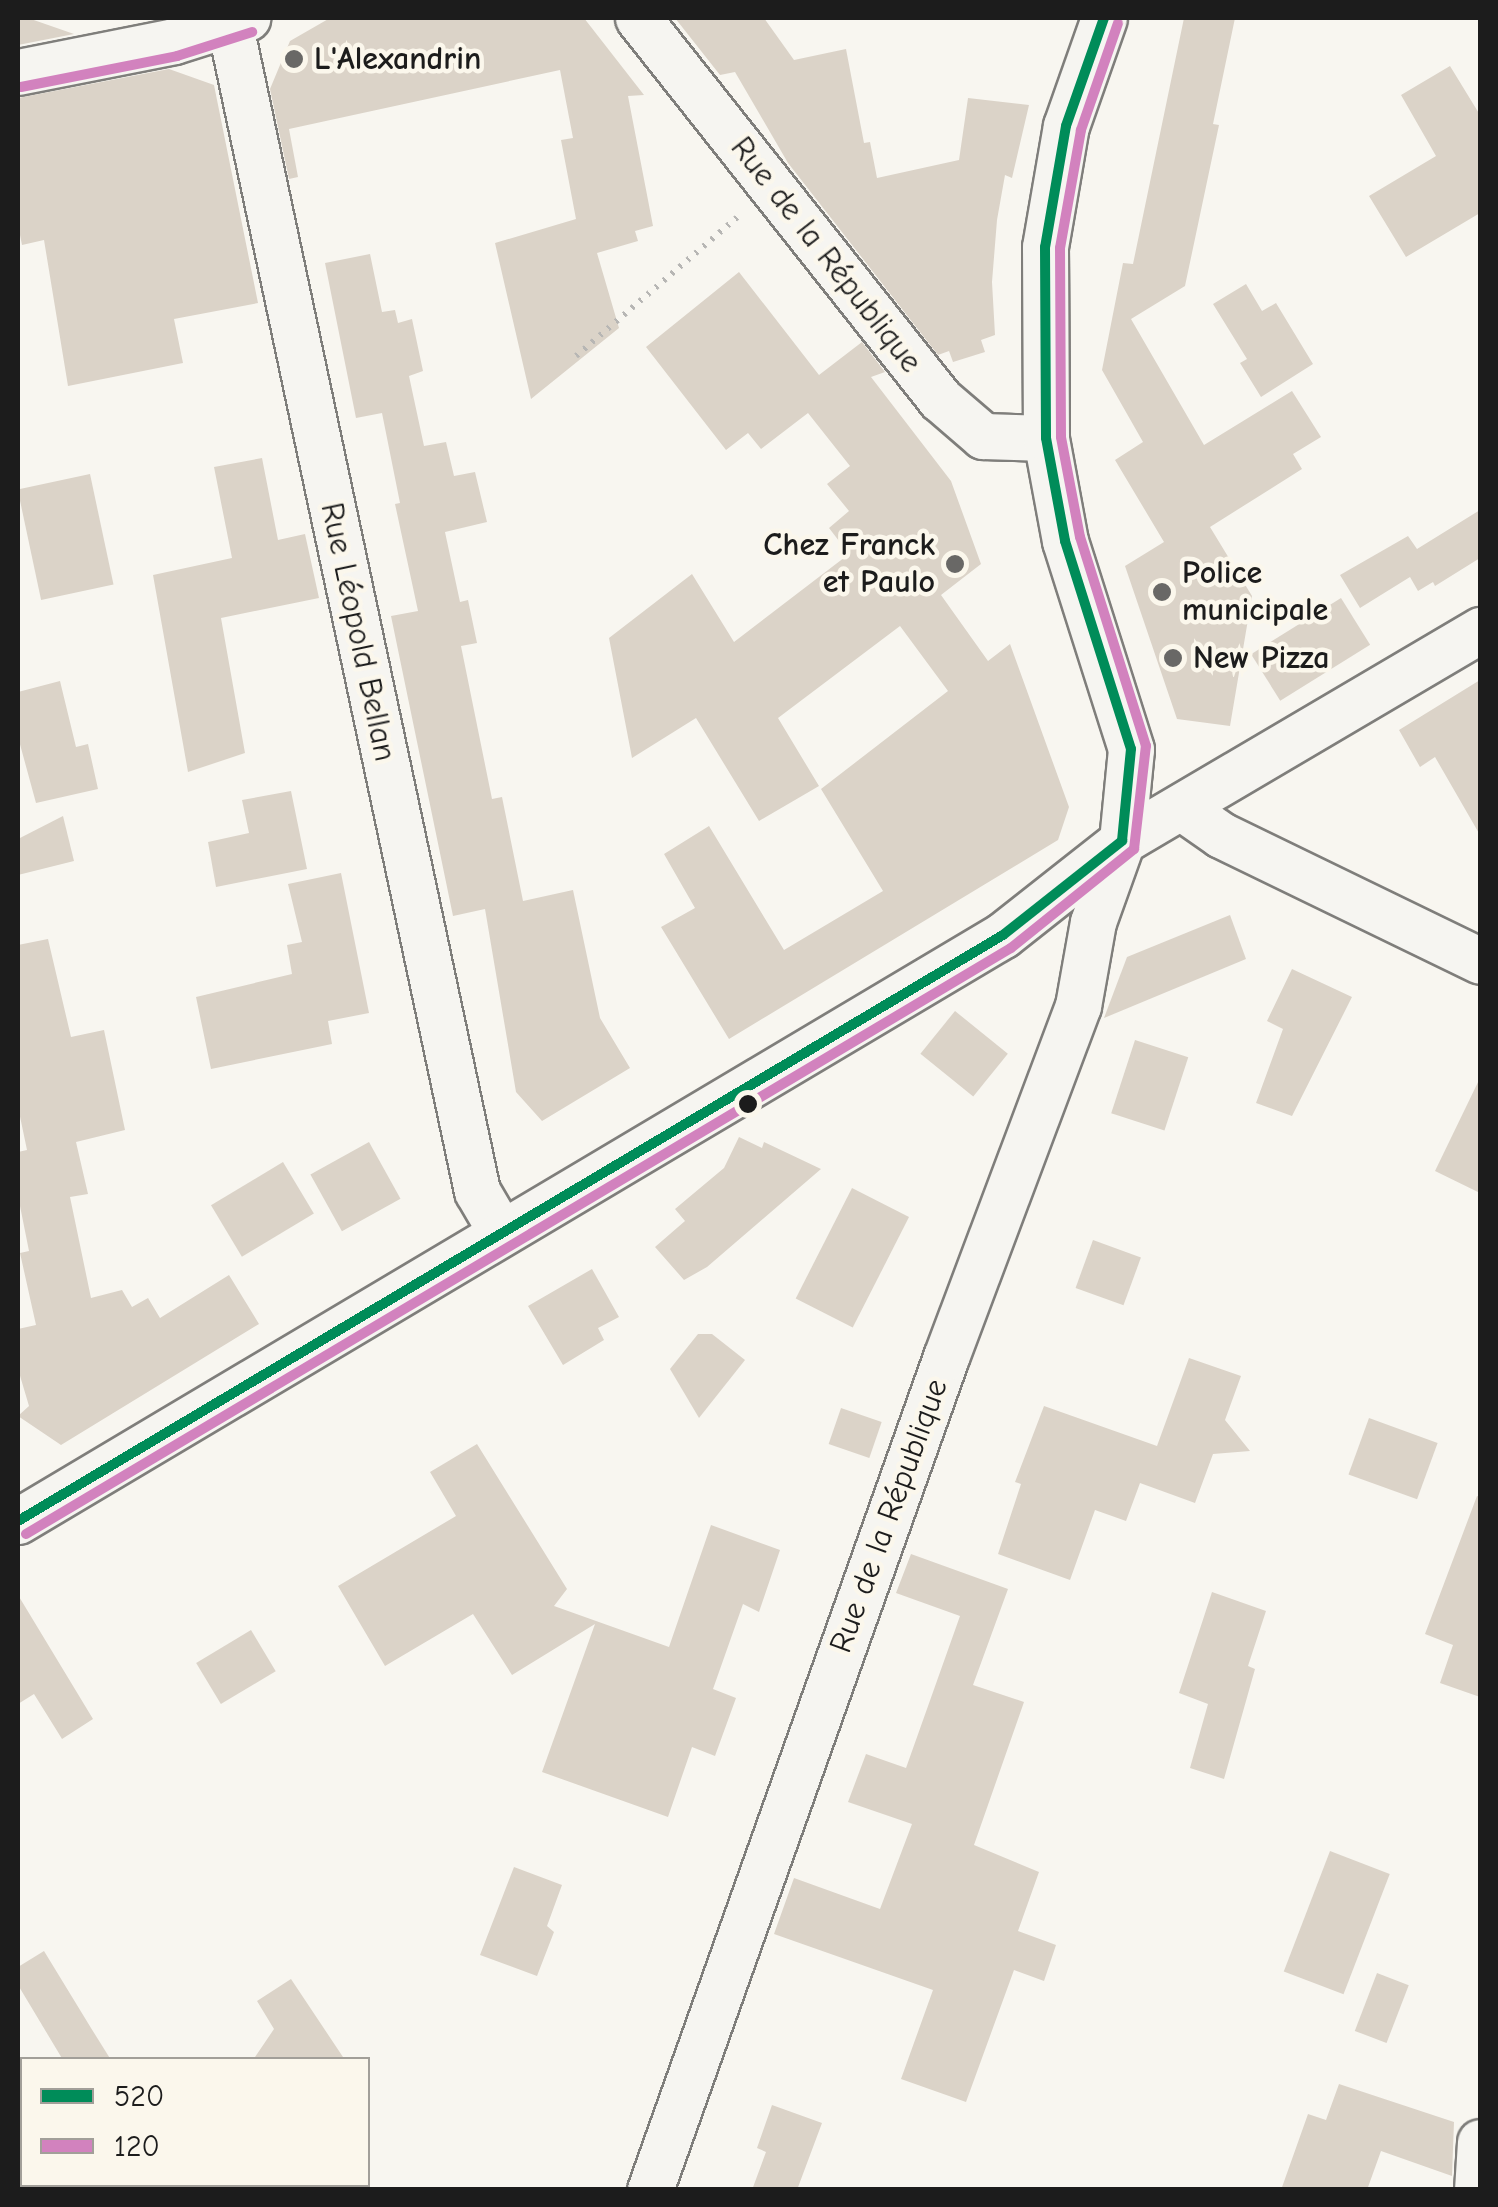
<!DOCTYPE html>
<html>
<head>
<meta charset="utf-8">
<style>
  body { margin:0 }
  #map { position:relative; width:1498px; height:2207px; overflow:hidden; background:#f8f6f0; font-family:"Comic Neue",sans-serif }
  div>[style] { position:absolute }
  .building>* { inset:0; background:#dbd3c8; transform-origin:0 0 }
  .path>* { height:6px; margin-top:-3px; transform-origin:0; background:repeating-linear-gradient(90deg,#b7b6b4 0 2.5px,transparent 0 10.5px) }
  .roads { filter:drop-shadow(2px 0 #7f7e7b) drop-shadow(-2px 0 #7f7e7b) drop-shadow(0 2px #7f7e7b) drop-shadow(0 -2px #7f7e7b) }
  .minor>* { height:45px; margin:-22.5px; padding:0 22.5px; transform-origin:22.5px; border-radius:22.5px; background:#f6f5f1 }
  .bus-1>* { height:10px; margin:-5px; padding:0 5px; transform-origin:5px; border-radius:5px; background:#008c59 }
  .bus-2>* { height:10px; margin:-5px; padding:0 5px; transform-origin:5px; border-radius:5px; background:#d282be }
  .dots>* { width:28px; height:28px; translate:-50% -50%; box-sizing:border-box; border:5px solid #fbf7ec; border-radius:50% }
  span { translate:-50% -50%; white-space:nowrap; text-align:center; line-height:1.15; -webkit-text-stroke:9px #fbf7ec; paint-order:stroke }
  .poi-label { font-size:32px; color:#1c1c1c; font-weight:700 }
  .left { translate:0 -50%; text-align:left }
  .right { translate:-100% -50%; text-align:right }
  .street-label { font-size:32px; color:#1c1c1c }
  .frame { position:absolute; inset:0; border:20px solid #1c1c1c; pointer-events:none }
  .legend { position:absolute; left:20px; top:2057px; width:350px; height:130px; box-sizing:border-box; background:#fbf7ec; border:2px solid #a29f99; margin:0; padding:12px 18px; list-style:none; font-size:30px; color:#1c1c1c }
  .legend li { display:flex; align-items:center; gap:20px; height:50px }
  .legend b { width:50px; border:2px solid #a29f99 }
</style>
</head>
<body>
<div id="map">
  <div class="building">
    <div style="clip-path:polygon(18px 18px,28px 18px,74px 34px,18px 45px)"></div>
    <div style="clip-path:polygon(330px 18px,584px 18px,644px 95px,628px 96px,653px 226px,635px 231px,638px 241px,597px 253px,619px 328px,531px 399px,495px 243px,576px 219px,561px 140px,573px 138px,560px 70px,289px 129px,298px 177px,289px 179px,270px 89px,290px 41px)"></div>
    <div style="clip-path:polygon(675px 18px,764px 18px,794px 60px,846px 49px,864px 143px,870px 142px,877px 178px,959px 160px,968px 98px,1029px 105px,1012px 178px,1005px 175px,997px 220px,992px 282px,995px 335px,981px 340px,985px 352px,953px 362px,949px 351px,938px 355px,788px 163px,735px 72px,720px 75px)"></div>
    <div style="clip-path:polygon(1184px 18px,1235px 18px,1213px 124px,1219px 125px,1185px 286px,1131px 319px,1204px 445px,1292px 391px,1321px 437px,1293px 454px,1302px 469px,1210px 527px,1252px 596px,1230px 726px,1177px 719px,1125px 566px,1164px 542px,1115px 460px,1143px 442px,1102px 370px,1123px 263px,1133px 264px)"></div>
    <div style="clip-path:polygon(1450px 66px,1480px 115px,1480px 213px,1406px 257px,1369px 196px,1436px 156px,1401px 95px)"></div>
    <div style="clip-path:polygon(169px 69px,214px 85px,258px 303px,174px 319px,183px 363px,68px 386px,44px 240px,22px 245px,18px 225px,18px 98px)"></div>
    <div style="clip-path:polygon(370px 254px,382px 312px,395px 310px,398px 323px,412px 319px,423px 371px,409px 376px,424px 446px,446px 442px,454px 476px,475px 472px,487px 522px,445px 532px,460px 602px,468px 600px,477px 643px,461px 646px,492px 799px,502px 797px,523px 901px,573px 890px,600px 1018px,630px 1068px,542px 1121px,516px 1092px,485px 909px,453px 916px,391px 616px,418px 611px,395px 504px,400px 503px,382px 413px,356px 418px,325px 263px)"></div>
    <div style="clip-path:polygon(739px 272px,819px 375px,862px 342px,885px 372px,871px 377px,951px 481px,981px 564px,941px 595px,988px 661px,1010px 644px,1069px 807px,1058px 840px,729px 1039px,661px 927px,695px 908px,664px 854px,709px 826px,784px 950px,883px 891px,821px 789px,948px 691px,900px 626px,778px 718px,819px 786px,759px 821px,696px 718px,632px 758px,609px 638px,692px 574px,734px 642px,849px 554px,829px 528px,849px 511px,827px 484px,850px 466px,808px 413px,761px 449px,748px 433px,726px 450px,646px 347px)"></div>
    <div style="clip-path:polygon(1246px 284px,1262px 311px,1276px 303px,1313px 364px,1261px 397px,1240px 363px,1247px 359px,1213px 304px)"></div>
    <div style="clip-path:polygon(262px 458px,278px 540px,305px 534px,319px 598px,221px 618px,245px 753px,188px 772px,153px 575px,232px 558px,214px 467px)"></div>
    <div style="left:90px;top:474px;width:113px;height:74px;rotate:78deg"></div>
    <div style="clip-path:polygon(1480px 510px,1480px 558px,1435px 586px,1433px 582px,1418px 591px,1410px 577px,1360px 608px,1340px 575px,1408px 536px,1417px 549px)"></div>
    <div style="left:1341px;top:598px;width:55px;height:106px;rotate:58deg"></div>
    <div style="clip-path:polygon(1480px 680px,1480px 835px,1435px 757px,1420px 767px,1399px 730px)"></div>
    <div style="clip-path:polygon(60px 681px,76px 747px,88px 744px,98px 789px,36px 803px,18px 737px,18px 692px)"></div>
    <div style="clip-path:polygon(291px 791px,307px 869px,216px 887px,208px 842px,249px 833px,242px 800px)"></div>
    <div style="clip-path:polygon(63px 816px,74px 861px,18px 875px,18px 839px)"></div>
    <div style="clip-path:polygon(341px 873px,369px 1013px,328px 1021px,332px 1044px,211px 1069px,196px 997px,292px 974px,287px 945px,302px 942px,288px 884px)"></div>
    <div style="clip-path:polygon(1230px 915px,1246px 959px,1104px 1018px,1127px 957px)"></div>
    <div style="clip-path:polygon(48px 939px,71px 1037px,104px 1030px,125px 1130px,76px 1142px,88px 1194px,70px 1197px,91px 1298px,122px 1290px,132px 1307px,148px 1298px,160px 1318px,229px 1275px,259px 1324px,61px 1445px,18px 1416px,29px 1406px,18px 1369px,18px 1329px,36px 1325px,20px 1253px,29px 1251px,18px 1196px,18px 1152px,27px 1150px,18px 1107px,18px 945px)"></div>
    <div style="clip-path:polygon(1292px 969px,1352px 997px,1292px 1116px,1256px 1103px,1283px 1029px,1267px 1021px)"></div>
    <div style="left:955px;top:1011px;width:68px;height:55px;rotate:39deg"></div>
    <div style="left:1135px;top:1040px;width:56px;height:77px;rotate:18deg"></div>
    <div style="clip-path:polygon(1480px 1078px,1480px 1193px,1435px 1171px)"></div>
    <div style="clip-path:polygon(739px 1137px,762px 1148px,764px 1142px,821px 1169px,707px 1267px,684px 1280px,655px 1247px,685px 1221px,675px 1209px,724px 1168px)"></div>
    <div style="left:369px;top:1142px;width:65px;height:67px;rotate:61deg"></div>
    <div style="left:283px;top:1162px;width:60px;height:84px;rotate:59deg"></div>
    <div style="left:852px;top:1188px;width:64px;height:124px;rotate:27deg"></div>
    <div style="left:1093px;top:1240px;width:51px;height:51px;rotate:20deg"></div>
    <div style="clip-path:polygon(592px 1269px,619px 1317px,598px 1328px,604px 1340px,563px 1365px,528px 1306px)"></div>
    <div style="clip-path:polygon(698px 1334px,712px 1334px,745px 1360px,699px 1418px,670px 1369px)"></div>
    <div style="clip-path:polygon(1189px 1358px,1241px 1376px,1225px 1420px,1250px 1451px,1213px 1454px,1195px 1503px,1140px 1483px,1126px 1521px,1095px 1510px,1070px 1580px,998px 1554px,1021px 1484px,1015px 1482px,1044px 1406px,1157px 1446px)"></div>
    <div style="left:841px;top:1408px;width:43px;height:38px;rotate:19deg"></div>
    <div style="left:1369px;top:1418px;width:73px;height:60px;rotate:20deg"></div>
    <div style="clip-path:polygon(477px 1444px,567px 1589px,554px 1606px,669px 1647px,711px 1525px,780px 1550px,759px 1612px,743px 1604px,713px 1689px,736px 1698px,715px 1756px,692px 1747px,668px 1817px,542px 1772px,595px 1624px,512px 1675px,473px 1614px,385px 1666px,338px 1586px,456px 1516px,430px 1472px)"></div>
    <div style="clip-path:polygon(1477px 1496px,1480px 1497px,1480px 1697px,1440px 1683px,1453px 1645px,1425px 1634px)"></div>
    <div style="clip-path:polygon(911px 1554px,1008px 1589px,973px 1685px,1024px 1702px,974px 1845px,1039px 1872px,1018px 1931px,1056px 1945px,1044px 1981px,1014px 1970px,966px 2102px,901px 2079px,933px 1990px,774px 1934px,794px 1878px,880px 1909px,912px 1824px,848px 1802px,866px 1754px,906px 1768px,960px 1616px,896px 1593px)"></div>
    <div style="clip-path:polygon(1212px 1592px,1266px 1611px,1248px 1666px,1255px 1669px,1224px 1779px,1190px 1768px,1208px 1704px,1179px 1693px)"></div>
    <div style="clip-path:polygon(18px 1595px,93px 1719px,62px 1739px,34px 1694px,18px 1704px)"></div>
    <div style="left:251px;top:1630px;width:48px;height:64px;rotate:59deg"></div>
    <div style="left:1330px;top:1851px;width:64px;height:129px;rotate:21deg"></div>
    <div style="clip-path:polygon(514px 1867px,562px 1885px,547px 1926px,554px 1932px,537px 1976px,480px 1955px)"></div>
    <div style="clip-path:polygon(44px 1951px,91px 2028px,111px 2060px,63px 2060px,18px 1985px,18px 1967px)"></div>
    <div style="left:1377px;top:1973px;width:34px;height:62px;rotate:21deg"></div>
    <div style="clip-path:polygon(291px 1979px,345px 2060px,253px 2060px,274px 2029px,257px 2001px)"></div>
    <div style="clip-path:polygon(1339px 2084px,1454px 2122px,1452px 2176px,1381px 2151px,1367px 2190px,1281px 2190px,1308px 2114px,1326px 2120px)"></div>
    <div style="clip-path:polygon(772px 2105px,822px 2123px,797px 2190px,752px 2190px,766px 2152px,757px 2148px)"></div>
  </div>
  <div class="path">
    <div style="left:576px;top:356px;width:218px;rotate:-40.7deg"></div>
  </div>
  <div class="roads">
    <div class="minor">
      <div style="left:638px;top:18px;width:486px;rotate:51.6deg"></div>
      <div style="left:940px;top:399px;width:57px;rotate:40.7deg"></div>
      <div style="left:983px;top:436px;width:63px;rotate:1.8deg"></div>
      <div style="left:230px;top:26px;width:1191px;rotate:78.03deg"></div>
      <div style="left:477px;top:1191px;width:48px;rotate:59.7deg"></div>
      <div style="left:18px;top:72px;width:159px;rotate:-11.2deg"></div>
      <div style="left:174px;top:41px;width:77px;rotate:-17.5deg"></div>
      <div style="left:1181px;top:807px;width:49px;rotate:35deg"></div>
      <div style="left:1221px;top:835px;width:288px;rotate:25.9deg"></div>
      <div style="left:18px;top:1521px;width:1146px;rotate:-30.75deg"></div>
      <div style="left:1003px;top:935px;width:152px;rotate:-38.3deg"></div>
      <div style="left:1122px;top:841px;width:416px;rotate:-30.5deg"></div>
      <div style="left:650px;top:2190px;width:884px;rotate:-70.44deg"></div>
      <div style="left:946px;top:1357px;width:375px;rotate:-69.4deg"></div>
      <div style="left:1078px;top:1006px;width:85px;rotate:-79.9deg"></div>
      <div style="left:1093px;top:922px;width:86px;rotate:-70.3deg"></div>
      <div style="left:1122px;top:841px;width:92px;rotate:-84.4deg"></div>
      <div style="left:1131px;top:749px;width:218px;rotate:-107.6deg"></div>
      <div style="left:1065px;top:541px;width:105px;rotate:-100.5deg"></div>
      <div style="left:1046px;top:438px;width:191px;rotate:-90.3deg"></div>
      <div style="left:1045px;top:247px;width:123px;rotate:-80.2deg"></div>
      <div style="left:1066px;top:126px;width:114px;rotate:-70.6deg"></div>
      <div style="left:1477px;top:2190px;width:48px;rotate:-86.4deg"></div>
    </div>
  </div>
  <div class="bus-1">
    <div style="left:1104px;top:18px;width:114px;rotate:109.4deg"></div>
    <div style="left:1066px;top:126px;width:123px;rotate:99.8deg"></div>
    <div style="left:1045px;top:247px;width:191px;rotate:89.7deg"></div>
    <div style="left:1046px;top:438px;width:105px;rotate:79.5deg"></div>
    <div style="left:1065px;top:541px;width:218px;rotate:72.4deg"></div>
    <div style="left:1131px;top:749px;width:92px;rotate:95.6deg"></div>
    <div style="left:18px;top:1521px;width:1146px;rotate:-30.75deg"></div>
    <div style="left:1003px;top:935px;width:152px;rotate:-38.3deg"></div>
  </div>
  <div class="bus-2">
    <div style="left:21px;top:87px;width:159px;rotate:-11.2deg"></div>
    <div style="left:177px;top:56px;width:79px;rotate:-17.7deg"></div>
    <div style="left:26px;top:1534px;width:1146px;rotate:-30.75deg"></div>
    <div style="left:1011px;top:948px;width:158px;rotate:-38.8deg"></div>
    <div style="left:1134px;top:849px;width:104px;rotate:-83.4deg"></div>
    <div style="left:1146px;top:746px;width:219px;rotate:-107.5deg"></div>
    <div style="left:1080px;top:537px;width:102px;rotate:-100.8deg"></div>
    <div style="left:1061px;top:437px;width:189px;rotate:-90.3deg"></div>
    <div style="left:1060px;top:248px;width:120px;rotate:-79.9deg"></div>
    <div style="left:1081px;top:130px;width:113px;rotate:-70.9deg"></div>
  </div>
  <div class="dots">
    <div style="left:294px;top:59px;background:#696866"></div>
    <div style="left:955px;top:564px;background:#696866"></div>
    <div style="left:1162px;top:592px;background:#696866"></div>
    <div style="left:1173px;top:658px;background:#696866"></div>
    <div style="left:748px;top:1104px;background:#1c1c1c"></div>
  </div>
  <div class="poi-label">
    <span class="left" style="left:314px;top:59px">L'Alexandrin</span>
    <span class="right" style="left:935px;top:564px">Chez Franck<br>et Paulo</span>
    <span class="left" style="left:1182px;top:592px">Police<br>municipale</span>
    <span class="left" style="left:1193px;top:658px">New Pizza</span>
  </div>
  <div class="street-label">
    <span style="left:826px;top:255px;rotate:52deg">Rue de la République</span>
    <span style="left:358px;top:632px;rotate:78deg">Rue Léopold Bellan</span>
    <span style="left:889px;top:1516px;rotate:-70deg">Rue de la République</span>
  </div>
  <div class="frame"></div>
  <ul class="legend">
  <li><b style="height:12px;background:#008c59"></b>520</li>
  <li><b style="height:12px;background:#d282be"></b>120</li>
  </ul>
</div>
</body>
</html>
